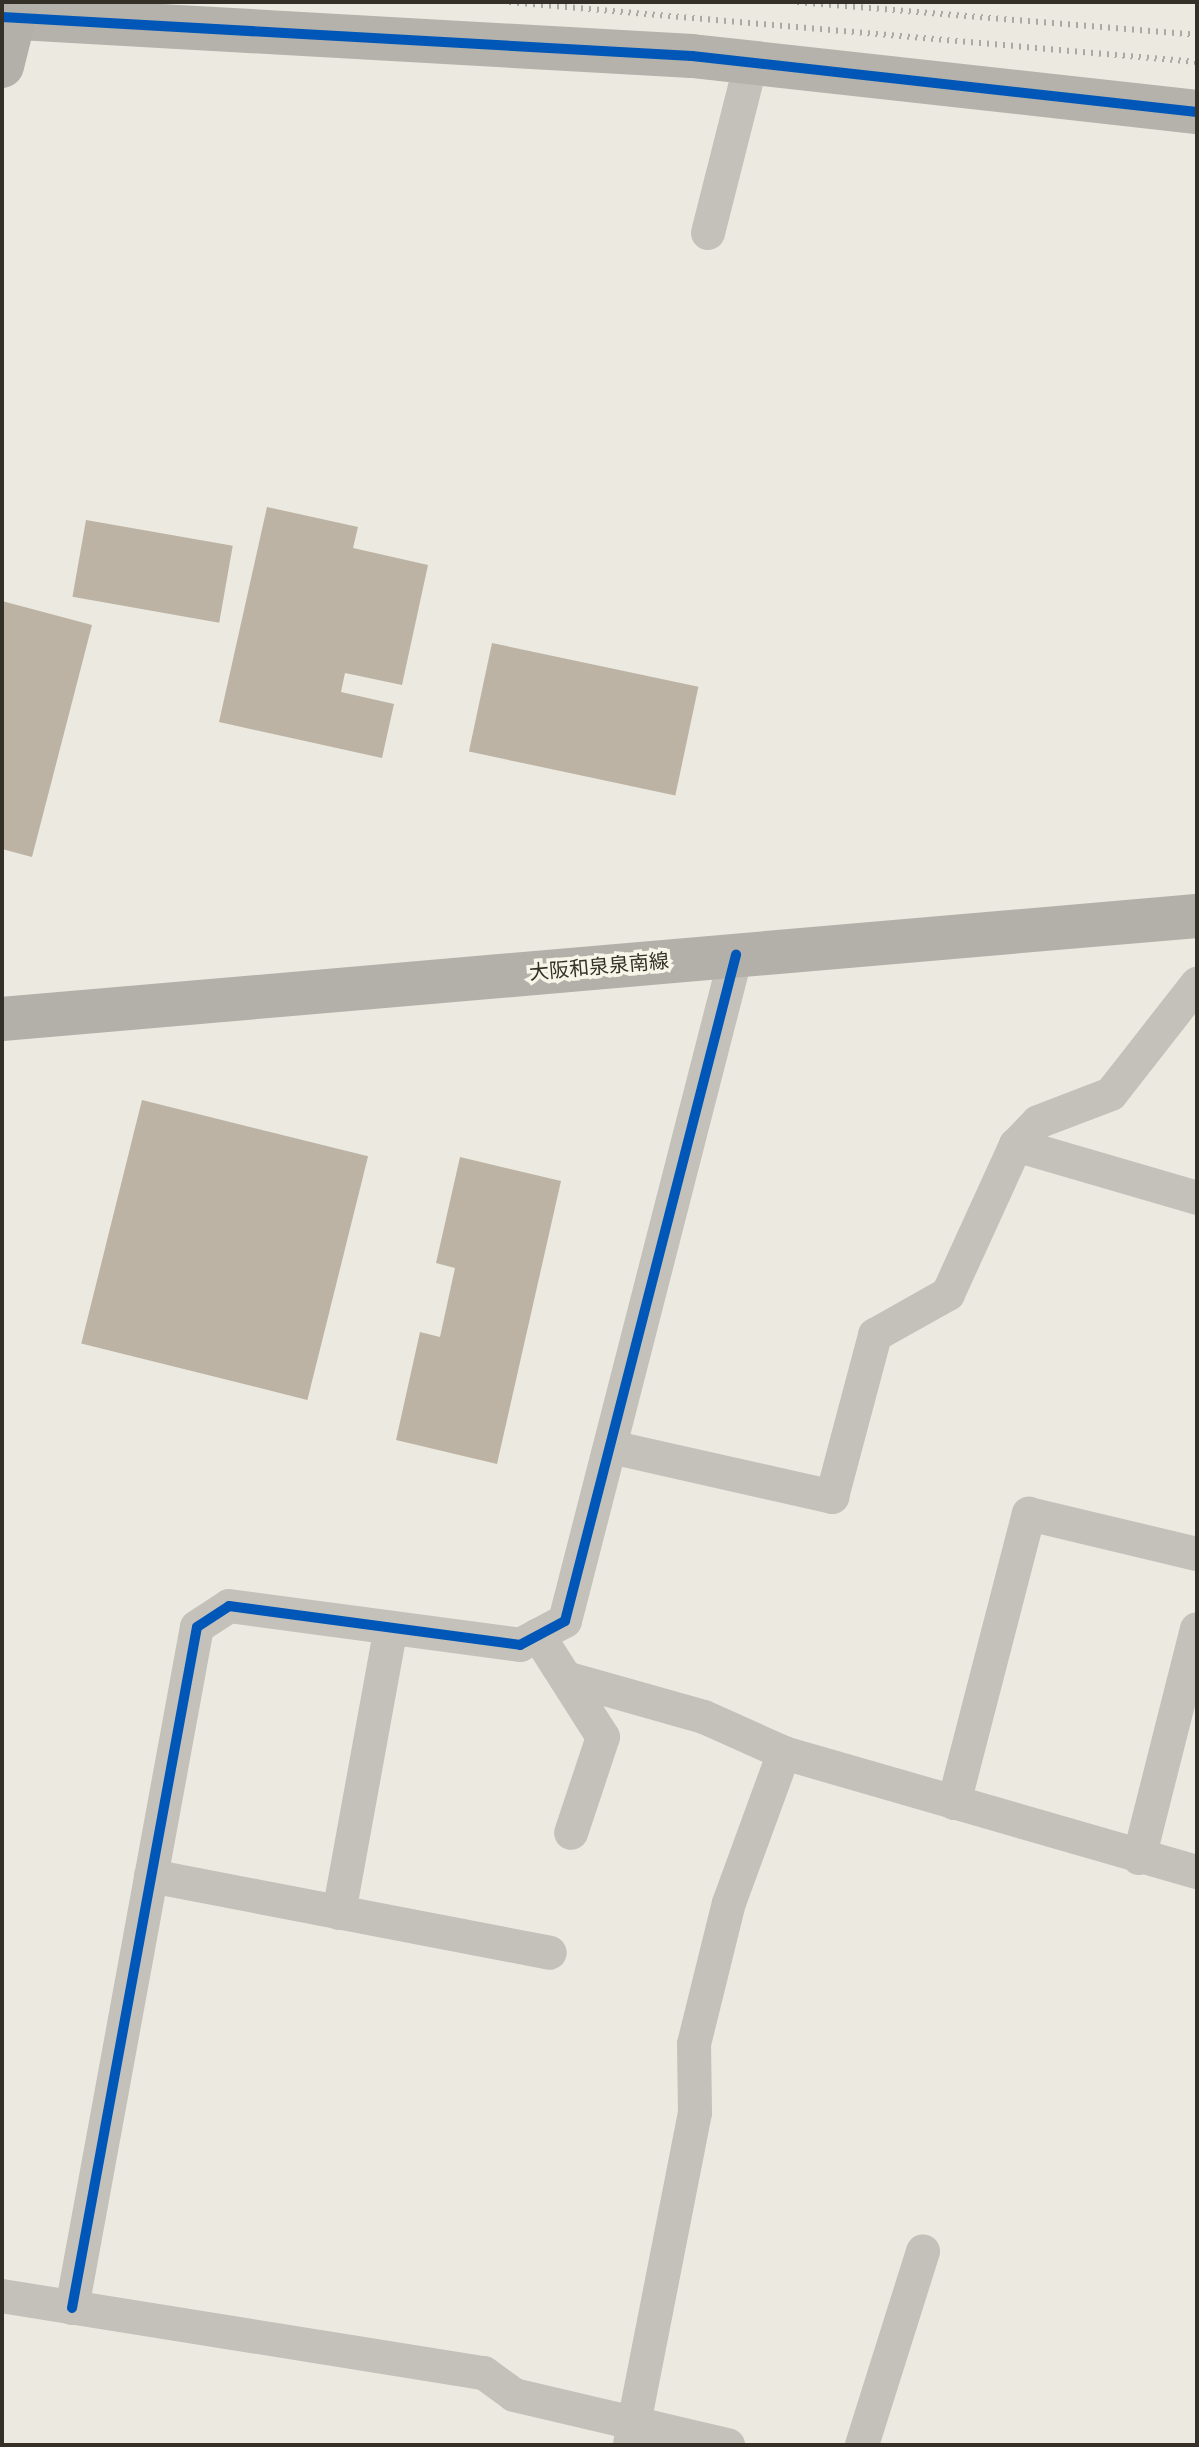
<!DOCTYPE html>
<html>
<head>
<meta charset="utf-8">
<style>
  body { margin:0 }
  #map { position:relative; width:1199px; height:2447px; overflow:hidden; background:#ebe9e0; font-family:Figtree,"Noto Sans JP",sans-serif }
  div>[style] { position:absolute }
  .building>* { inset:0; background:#bcb3a4; transform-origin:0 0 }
  .street>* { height:34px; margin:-17px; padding:0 17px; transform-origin:17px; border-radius:17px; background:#c3c1ba }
  .secondary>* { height:44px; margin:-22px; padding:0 22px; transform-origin:22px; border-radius:22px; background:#b4b2aa }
  .primary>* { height:44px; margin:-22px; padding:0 22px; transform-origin:22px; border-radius:22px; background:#b2b0a9 }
  .rail>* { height:6px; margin-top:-3px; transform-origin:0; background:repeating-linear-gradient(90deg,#aba9a4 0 2px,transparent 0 8px) }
  .cycleway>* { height:10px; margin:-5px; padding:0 5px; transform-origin:5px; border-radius:5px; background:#0057b8 }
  span { translate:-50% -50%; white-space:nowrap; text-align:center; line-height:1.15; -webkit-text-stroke:7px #f7f5e8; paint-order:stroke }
  .street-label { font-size:20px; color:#343028 }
  .frame { position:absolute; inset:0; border:4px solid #343028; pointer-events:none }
</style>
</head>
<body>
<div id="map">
  <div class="building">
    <div style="clip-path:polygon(267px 507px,358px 527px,353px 548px,428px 565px,402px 685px,345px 673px,341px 692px,394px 704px,382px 758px,219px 722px)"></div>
    <div style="left:86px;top:520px;width:149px;height:78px;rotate:10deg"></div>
    <div style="clip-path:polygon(2px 601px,92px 625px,32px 857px,2px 849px)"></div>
    <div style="left:492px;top:643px;width:211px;height:111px;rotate:12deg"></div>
    <div style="left:142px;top:1100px;width:233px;height:251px;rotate:14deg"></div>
    <div style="clip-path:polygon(460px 1157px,561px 1181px,497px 1464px,396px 1440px,420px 1332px,440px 1337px,455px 1268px,436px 1263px)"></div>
  </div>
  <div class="street">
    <div style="left:708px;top:233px;width:175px;rotate:-75.8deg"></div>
    <div style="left:1016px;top:1145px;width:32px;rotate:-46deg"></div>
    <div style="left:1038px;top:1122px;width:78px;rotate:-21deg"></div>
    <div style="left:1111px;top:1094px;width:140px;rotate:-52deg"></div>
    <div style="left:611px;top:1447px;width:227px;rotate:12.7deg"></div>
    <div style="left:832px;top:1497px;width:168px;rotate:-75.1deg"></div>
    <div style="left:875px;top:1335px;width:84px;rotate:-29.3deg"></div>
    <div style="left:948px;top:1294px;width:164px;rotate:-65.5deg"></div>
    <div style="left:1016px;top:1145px;width:189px;rotate:16.3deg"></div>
    <div style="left:538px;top:1635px;width:121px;rotate:57.5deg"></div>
    <div style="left:603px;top:1737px;width:101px;rotate:108.4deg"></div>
    <div style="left:566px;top:1678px;width:143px;rotate:15.8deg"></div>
    <div style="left:704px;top:1717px;width:88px;rotate:24.2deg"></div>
    <div style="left:784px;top:1753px;width:430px;rotate:16.1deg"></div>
    <div style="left:954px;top:1803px;width:299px;rotate:-75.5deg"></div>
    <div style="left:1029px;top:1514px;width:173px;rotate:13.4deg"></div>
    <div style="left:1139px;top:1858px;width:236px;rotate:-75.8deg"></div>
    <div style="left:151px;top:1876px;width:406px;rotate:10.9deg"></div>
    <div style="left:339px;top:1913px;width:290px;rotate:-79.7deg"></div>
    <div style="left:2px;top:2296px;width:488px;rotate:9.1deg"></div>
    <div style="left:484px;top:2373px;width:37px;rotate:36deg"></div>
    <div style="left:514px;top:2395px;width:220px;rotate:13.2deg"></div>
    <div style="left:72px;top:2308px;width:692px;rotate:-79.6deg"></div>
    <div style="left:197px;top:1627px;width:38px;rotate:-33deg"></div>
    <div style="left:229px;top:1606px;width:294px;rotate:7.6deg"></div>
    <div style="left:520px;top:1645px;width:51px;rotate:-28.1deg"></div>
    <div style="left:565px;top:1621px;width:688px;rotate:-75.6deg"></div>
    <div style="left:630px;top:2444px;width:337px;rotate:-78.9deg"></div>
    <div style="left:695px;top:2113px;width:69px;rotate:-90.8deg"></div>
    <div style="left:694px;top:2044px;width:145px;rotate:-76.1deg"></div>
    <div style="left:729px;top:1903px;width:160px;rotate:-69.9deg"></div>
    <div style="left:862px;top:2445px;width:203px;rotate:-72.5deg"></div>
  </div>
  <div class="secondary">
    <div style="left:2px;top:17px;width:691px;rotate:3.24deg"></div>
    <div style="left:692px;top:56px;width:508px;rotate:6.33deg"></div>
  </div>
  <div class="primary">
    <div style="left:2px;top:66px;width:66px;rotate:-76deg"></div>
    <div style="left:2px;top:1019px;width:1199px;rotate:-4.93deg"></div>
  </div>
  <div class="rail">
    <div style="left:509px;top:2px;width:691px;rotate:4.98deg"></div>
    <div style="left:797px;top:2px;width:401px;rotate:4.7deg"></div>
  </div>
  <div class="cycleway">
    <div style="left:2px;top:17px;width:691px;rotate:3.24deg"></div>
    <div style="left:692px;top:56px;width:508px;rotate:6.33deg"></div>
    <div style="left:72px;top:2308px;width:692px;rotate:-79.6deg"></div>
    <div style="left:197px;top:1627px;width:38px;rotate:-33deg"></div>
    <div style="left:229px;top:1606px;width:294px;rotate:7.6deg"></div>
    <div style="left:520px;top:1645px;width:51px;rotate:-28.1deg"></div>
    <div style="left:565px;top:1621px;width:688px;rotate:-75.6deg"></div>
  </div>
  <div class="street-label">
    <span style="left:599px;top:967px;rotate:-5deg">大阪和泉泉南線</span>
  </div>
  <div class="frame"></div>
</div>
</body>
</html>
